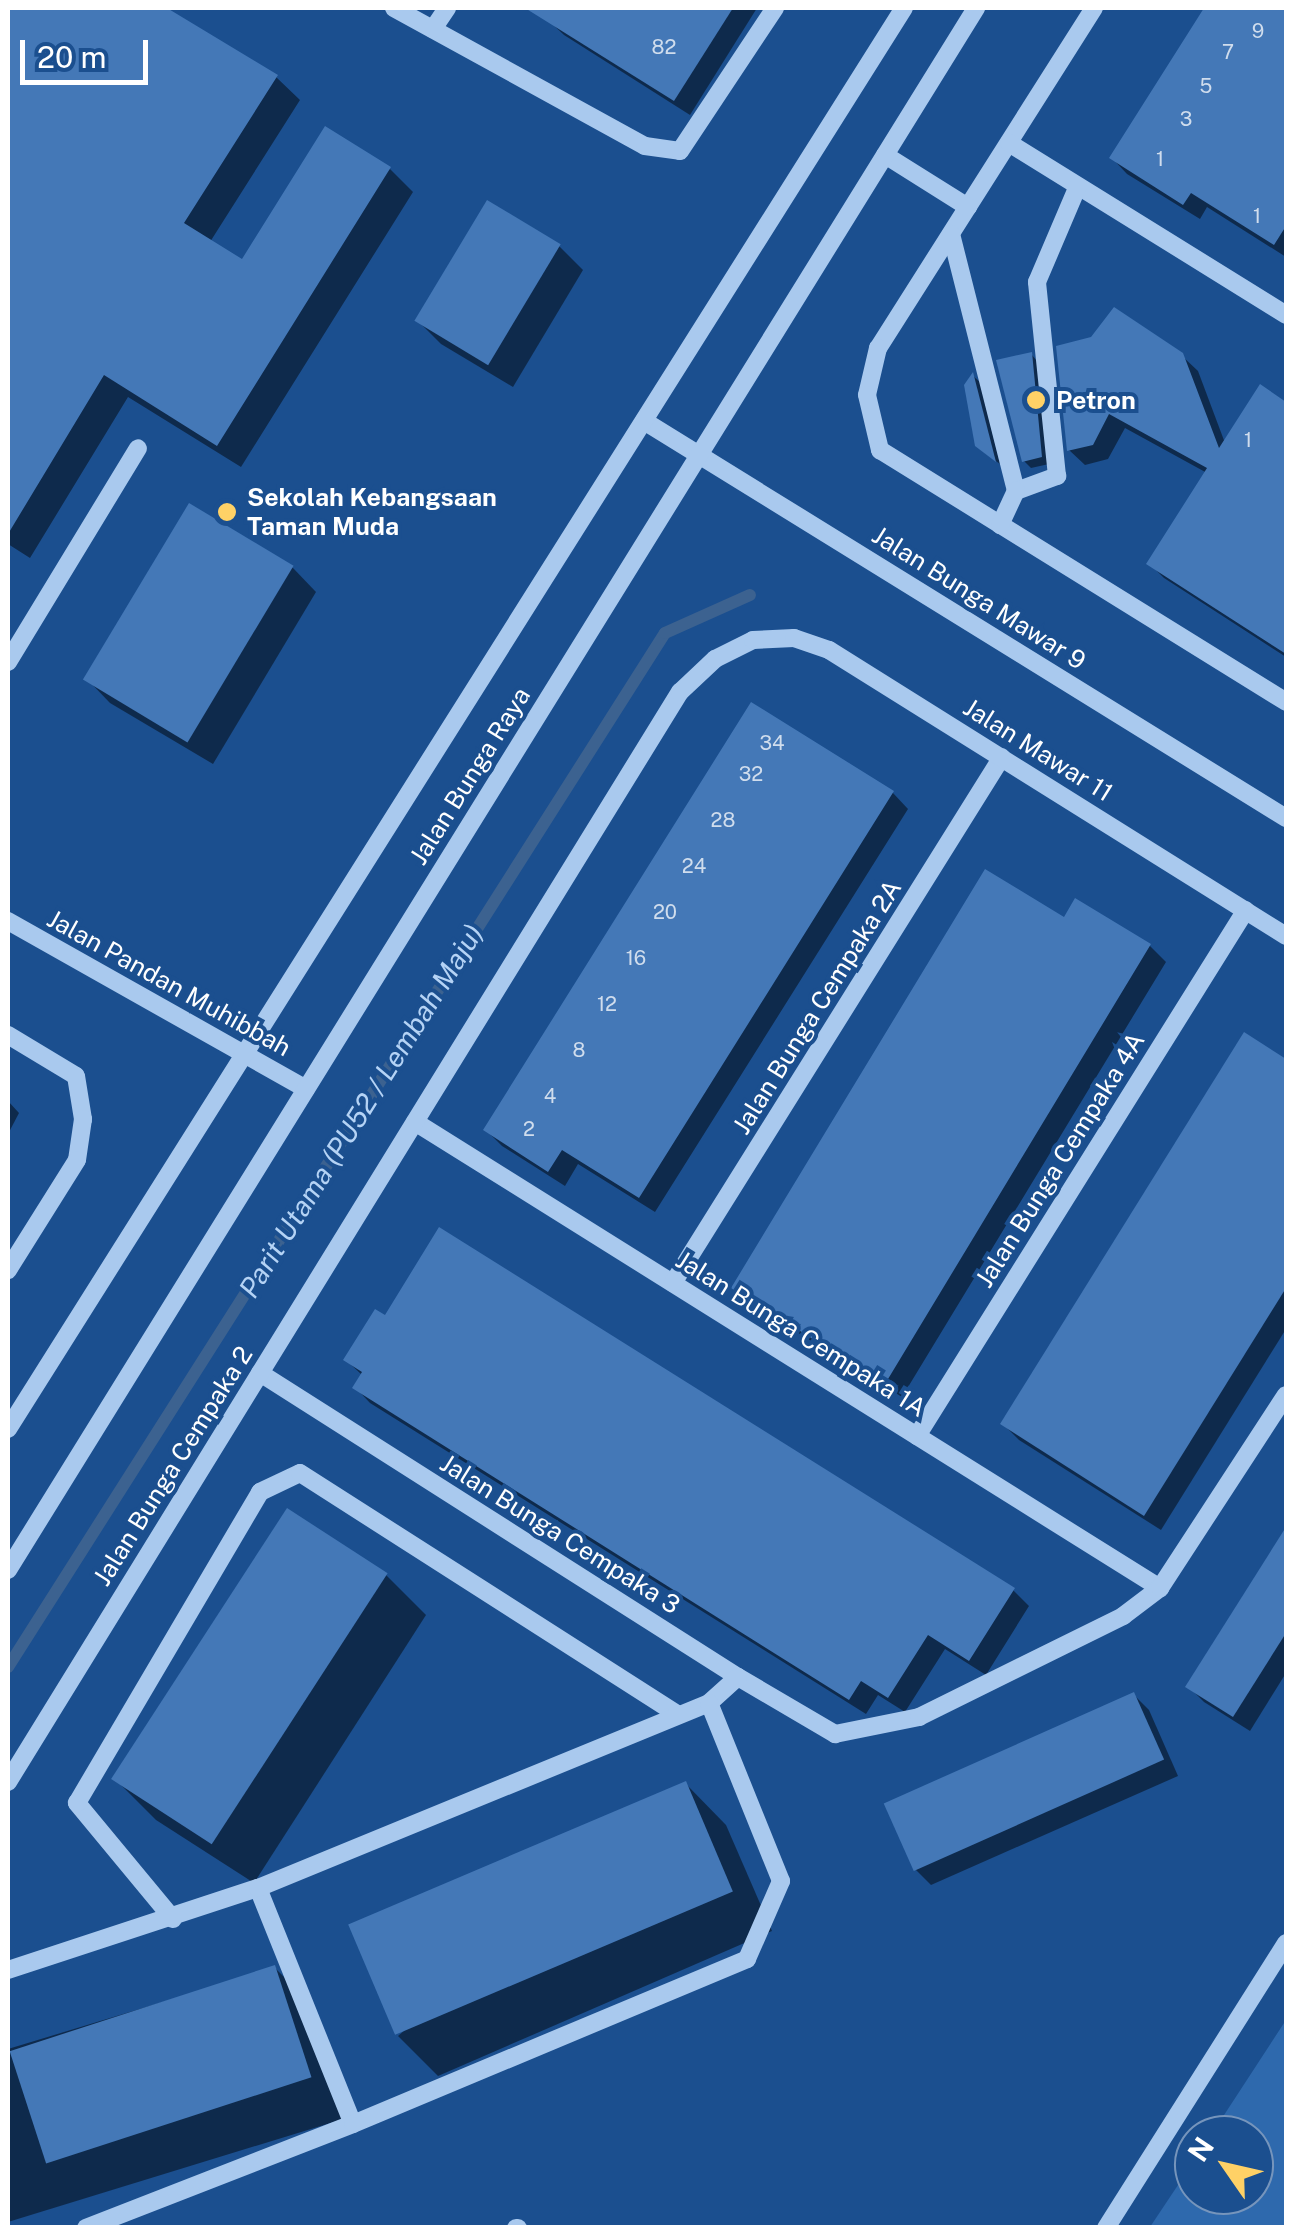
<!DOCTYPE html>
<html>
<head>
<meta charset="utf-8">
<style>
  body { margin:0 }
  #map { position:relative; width:1294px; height:2235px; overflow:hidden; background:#1b4f8f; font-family:"Public Sans",sans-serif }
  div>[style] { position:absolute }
  .green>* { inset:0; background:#2e69ad }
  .shadow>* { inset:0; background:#0007 }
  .stream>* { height:12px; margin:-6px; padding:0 6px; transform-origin:6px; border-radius:6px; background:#3c6290 }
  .building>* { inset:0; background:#4478b7; transform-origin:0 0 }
  .minor>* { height:18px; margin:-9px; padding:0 9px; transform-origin:9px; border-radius:9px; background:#a9c9ee }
  .dots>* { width:28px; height:28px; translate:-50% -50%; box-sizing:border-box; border:5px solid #1b4f8f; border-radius:50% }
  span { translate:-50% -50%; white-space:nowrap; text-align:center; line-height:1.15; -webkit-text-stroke:8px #1b4f8f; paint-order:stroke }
  .number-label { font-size:20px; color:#d0dded }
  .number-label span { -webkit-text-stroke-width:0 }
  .poi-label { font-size:25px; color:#fff; font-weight:700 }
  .left { translate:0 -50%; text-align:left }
  .street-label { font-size:25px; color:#fff }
  .water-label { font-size:28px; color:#b5d3f5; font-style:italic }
  .frame { position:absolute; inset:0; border:10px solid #fff; pointer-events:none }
  .north { position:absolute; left:1174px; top:2115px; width:100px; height:100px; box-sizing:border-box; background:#1b4f8f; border:2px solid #7695bc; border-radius:50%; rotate:304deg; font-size:28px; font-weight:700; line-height:40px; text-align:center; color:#fff }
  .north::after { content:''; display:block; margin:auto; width:35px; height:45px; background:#ffd166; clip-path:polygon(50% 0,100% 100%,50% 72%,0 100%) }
  .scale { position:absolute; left:20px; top:40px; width:128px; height:45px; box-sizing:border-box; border:5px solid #fff; border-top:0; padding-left:12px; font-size:30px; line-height:35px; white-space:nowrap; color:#fff; -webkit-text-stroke:8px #1b4f8f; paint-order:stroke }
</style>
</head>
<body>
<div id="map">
  <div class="green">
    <div style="clip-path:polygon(1286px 2020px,1286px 2227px,1150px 2227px,1194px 2161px,1194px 2195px,1254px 2195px,1254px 2135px,1211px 2135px)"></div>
  </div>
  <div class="shadow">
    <div style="clip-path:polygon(14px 8px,161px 8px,276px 77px,300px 100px,210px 242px,243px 262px,390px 169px,413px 192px,241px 467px,128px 397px,30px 558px,8px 544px,8px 18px)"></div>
    <div style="clip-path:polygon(555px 8px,757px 8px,690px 115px,564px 35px,548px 20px)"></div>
    <div style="clip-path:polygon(1207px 8px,1286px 8px,1286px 257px,1207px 207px,1200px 219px,1127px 174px,1112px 158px)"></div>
    <div style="clip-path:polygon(559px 246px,583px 270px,513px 387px,441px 344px,417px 320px)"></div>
    <div style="clip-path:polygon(1059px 347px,1181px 355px,1198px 371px,1225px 443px,1260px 388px,1286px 405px,1286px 657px,1164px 578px,1149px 563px,1207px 473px,1125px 428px,1108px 459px,1085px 465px,1069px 450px)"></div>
    <div style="clip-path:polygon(1031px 354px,1038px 362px,1049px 464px,1031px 468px,1024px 461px)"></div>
    <div style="clip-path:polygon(973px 376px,980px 382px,1000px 464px,985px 453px)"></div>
    <div style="clip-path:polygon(190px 507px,293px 568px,316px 592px,213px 764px,110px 703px,87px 679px)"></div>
    <div style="clip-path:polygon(752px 705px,893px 793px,908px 809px,655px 1212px,578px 1164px,565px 1186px,502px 1146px,486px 1130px)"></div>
    <div style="clip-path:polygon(1076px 902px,1150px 946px,1166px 962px,902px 1397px,750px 1303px,734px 1288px,1065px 920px)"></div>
    <div style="clip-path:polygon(1244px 1036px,1286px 1062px,1286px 1329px,1161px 1530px,1019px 1440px,1003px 1424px)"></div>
    <div style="clip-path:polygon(8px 1101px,19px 1113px,8px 1134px)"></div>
    <div style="clip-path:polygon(346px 1360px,1013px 1590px,1029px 1606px,986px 1675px,945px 1649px,905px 1712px,878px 1695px,866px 1714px,370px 1403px,355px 1387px,362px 1375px)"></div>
    <div style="clip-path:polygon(1286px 1531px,1286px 1673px,1250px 1731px,1204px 1702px,1188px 1686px)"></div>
    <div style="clip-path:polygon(386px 1575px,426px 1615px,254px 1883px,156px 1820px,116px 1780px)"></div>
    <div style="clip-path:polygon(1133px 1694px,1149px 1710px,1178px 1776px,931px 1885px,915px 1869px)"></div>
    <div style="clip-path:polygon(686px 1784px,726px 1825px,772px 1931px,438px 2076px,398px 2036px)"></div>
    <div style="clip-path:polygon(275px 1968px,315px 2008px,350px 2117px,8px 2222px,8px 2049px)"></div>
  </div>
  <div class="stream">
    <div style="left:8px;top:1667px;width:1225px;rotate:-57.57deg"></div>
    <div style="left:665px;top:633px;width:93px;rotate:-24.1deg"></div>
  </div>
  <div class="building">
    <div style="clip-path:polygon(8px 8px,167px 8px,278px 75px,184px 223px,242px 259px,325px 126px,391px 167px,217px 446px,104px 375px,8px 534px)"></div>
    <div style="clip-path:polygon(525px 8px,733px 8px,674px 101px)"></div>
    <div style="clip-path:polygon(1204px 8px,1286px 8px,1286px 226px,1274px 245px,1191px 193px,1183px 205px,1109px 158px)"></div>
    <div style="left:487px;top:200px;width:86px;height:141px;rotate:31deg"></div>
    <div style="clip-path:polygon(1114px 307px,1183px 353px,1219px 448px,1260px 384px,1286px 402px,1286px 654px,1146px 564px,1207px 468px,1109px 414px,1093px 445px,1067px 451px,1056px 346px,1091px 337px)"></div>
    <div style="clip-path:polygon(1032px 352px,1042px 457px,1022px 462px,996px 360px)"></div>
    <div style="clip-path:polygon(973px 372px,996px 462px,975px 446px,964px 385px)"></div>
    <div style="left:189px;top:503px;width:122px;height:206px;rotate:31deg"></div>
    <div style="clip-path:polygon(751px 702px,894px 791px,639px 1198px,562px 1150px,548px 1172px,483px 1130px)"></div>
    <div style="clip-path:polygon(985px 869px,1064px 917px,1075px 898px,1151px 944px,885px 1384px,731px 1288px)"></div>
    <div style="clip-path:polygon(1244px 1032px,1286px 1059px,1286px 1288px,1144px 1516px,1000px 1424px)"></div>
    <div style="clip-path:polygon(439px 1227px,1015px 1588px,969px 1661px,928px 1635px,888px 1698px,861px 1681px,849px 1700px,352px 1388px,362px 1372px,343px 1360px,375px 1309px,385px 1315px)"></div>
    <div style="left:287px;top:1508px;width:120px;height:323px;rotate:33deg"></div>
    <div style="clip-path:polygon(1286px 1527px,1286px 1633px,1233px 1717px,1185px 1687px)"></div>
    <div style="left:1134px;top:1692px;width:74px;height:274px;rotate:66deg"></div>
    <div style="left:686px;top:1781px;width:120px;height:367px;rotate:67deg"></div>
    <div style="left:275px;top:1965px;width:118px;height:279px;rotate:72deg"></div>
  </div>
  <div class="minor">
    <div style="left:394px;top:8px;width:286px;rotate:28.8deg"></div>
    <div style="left:645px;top:146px;width:35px;rotate:8deg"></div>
    <div style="left:680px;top:151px;width:172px;rotate:-56.4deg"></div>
    <div style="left:1094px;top:8px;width:403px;rotate:122.4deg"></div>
    <div style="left:878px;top:348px;width:48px;rotate:103.2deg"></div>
    <div style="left:867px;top:395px;width:57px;rotate:76.7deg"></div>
    <div style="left:880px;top:450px;width:478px;rotate:31.8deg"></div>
    <div style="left:433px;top:29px;width:25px;rotate:-56deg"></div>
    <div style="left:1009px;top:143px;width:326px;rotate:31.8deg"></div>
    <div style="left:885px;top:155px;width:98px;rotate:32.1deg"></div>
    <div style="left:951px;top:234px;width:265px;rotate:75.8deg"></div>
    <div style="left:1016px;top:491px;width:44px;rotate:-20.1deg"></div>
    <div style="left:1057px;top:476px;width:195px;rotate:-95.9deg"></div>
    <div style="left:1037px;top:282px;width:104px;rotate:-66.9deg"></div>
    <div style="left:644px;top:421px;width:755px;rotate:31.73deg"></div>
    <div style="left:1000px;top:525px;width:38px;rotate:-65deg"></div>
    <div style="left:8px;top:662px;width:250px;rotate:-58.7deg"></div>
    <div style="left:8px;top:921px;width:342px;rotate:29.4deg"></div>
    <div style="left:8px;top:1035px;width:79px;rotate:31.1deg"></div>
    <div style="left:76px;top:1076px;width:44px;rotate:80.8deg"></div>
    <div style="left:83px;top:1119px;width:41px;rotate:98.3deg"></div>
    <div style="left:77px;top:1160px;width:130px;rotate:122.1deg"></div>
    <div style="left:415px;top:1122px;width:879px;rotate:32.03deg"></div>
    <div style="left:673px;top:1283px;width:620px;rotate:-57.98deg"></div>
    <div style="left:260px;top:1373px;width:566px;rotate:32.46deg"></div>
    <div style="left:738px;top:1677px;width:113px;rotate:30.4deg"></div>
    <div style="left:835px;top:1734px;width:86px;rotate:-11.4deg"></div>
    <div style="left:919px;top:1717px;width:228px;rotate:-26.3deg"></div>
    <div style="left:1123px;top:1616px;width:46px;rotate:-37.1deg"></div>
    <div style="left:1160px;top:1588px;width:230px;rotate:-56.9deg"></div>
    <div style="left:8px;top:1429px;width:1680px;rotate:-57.77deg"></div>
    <div style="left:917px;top:1436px;width:620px;rotate:-57.98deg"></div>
    <div style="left:8px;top:1570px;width:1838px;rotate:-58.21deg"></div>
    <div style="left:8px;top:1782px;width:1281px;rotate:-58.35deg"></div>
    <div style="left:680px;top:692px;width:48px;rotate:-43.3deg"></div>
    <div style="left:715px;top:659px;width:42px;rotate:-26.6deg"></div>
    <div style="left:753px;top:640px;width:41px;rotate:-2.8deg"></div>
    <div style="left:794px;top:638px;width:37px;rotate:19deg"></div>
    <div style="left:829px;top:650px;width:539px;rotate:32.04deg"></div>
    <div style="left:258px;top:1888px;width:254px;rotate:68.1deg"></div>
    <div style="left:173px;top:1919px;width:151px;rotate:-129.6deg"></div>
    <div style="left:77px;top:1803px;width:361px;rotate:-59.5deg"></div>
    <div style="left:260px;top:1492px;width:44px;rotate:-25.4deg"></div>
    <div style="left:300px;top:1473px;width:449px;rotate:32.6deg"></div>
    <div style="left:8px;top:1970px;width:263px;rotate:-18.2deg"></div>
    <div style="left:258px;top:1888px;width:487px;rotate:-22.3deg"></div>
    <div style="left:709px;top:1703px;width:39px;rotate:-42deg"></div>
    <div style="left:86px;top:2228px;width:287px;rotate:-21.3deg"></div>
    <div style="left:353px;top:2124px;width:427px;rotate:-22.7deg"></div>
    <div style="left:747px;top:1959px;width:85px;rotate:-66.4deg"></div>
    <div style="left:781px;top:1881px;width:192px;rotate:-112deg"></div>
    <div style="left:516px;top:2228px;width:2px"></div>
    <div style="left:1106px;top:2228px;width:337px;rotate:-57.7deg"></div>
  </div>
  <div class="dots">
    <div style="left:1036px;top:400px;background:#ffd166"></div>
    <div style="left:227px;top:512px;background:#ffd166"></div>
  </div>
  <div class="number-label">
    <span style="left:1258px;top:31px">9</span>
    <span style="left:664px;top:47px">82</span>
    <span style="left:1228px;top:52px">7</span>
    <span style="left:1206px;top:86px">5</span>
    <span style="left:1186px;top:119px">3</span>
    <span style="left:1160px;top:159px">1</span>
    <span style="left:1257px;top:216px">1</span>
    <span style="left:1248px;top:440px">1</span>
    <span style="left:772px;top:743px">34</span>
    <span style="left:751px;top:774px">32</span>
    <span style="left:723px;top:820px">28</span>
    <span style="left:694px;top:866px">24</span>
    <span style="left:665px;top:912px">20</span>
    <span style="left:636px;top:958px">16</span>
    <span style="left:607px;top:1004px">12</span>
    <span style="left:579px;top:1050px">8</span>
    <span style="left:550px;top:1096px">4</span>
    <span style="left:529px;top:1129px">2</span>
  </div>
  <div class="poi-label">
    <span class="left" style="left:1056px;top:400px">Petron</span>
    <span class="left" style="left:247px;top:512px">Sekolah Kebangsaan<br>Taman Muda</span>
  </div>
  <div class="street-label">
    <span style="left:979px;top:598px;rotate:32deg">Jalan Bunga Mawar 9</span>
    <span style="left:1038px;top:750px;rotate:32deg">Jalan Mawar 11</span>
    <span style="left:470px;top:776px;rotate:-58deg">Jalan Bunga Raya</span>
    <span style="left:169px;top:983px;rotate:29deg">Jalan Pandan Muhibbah</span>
    <span style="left:817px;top:1007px;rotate:-58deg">Jalan Bunga Cempaka 2A</span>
    <span style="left:1060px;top:1160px;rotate:-58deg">Jalan Bunga Cempaka 4A</span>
    <span style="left:801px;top:1334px;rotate:32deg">Jalan Bunga Cempaka 1A</span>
    <span style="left:173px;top:1466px;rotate:-58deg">Jalan Bunga Cempaka 2</span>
    <span style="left:560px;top:1534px;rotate:32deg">Jalan Bunga Cempaka 3</span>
  </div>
  <div class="water-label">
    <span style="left:361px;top:1111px;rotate:-58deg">Parit Utama (PU52 / Lembah Maju)</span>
  </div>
  <div class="frame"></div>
  <div class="north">N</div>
  <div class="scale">20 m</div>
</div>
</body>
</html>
